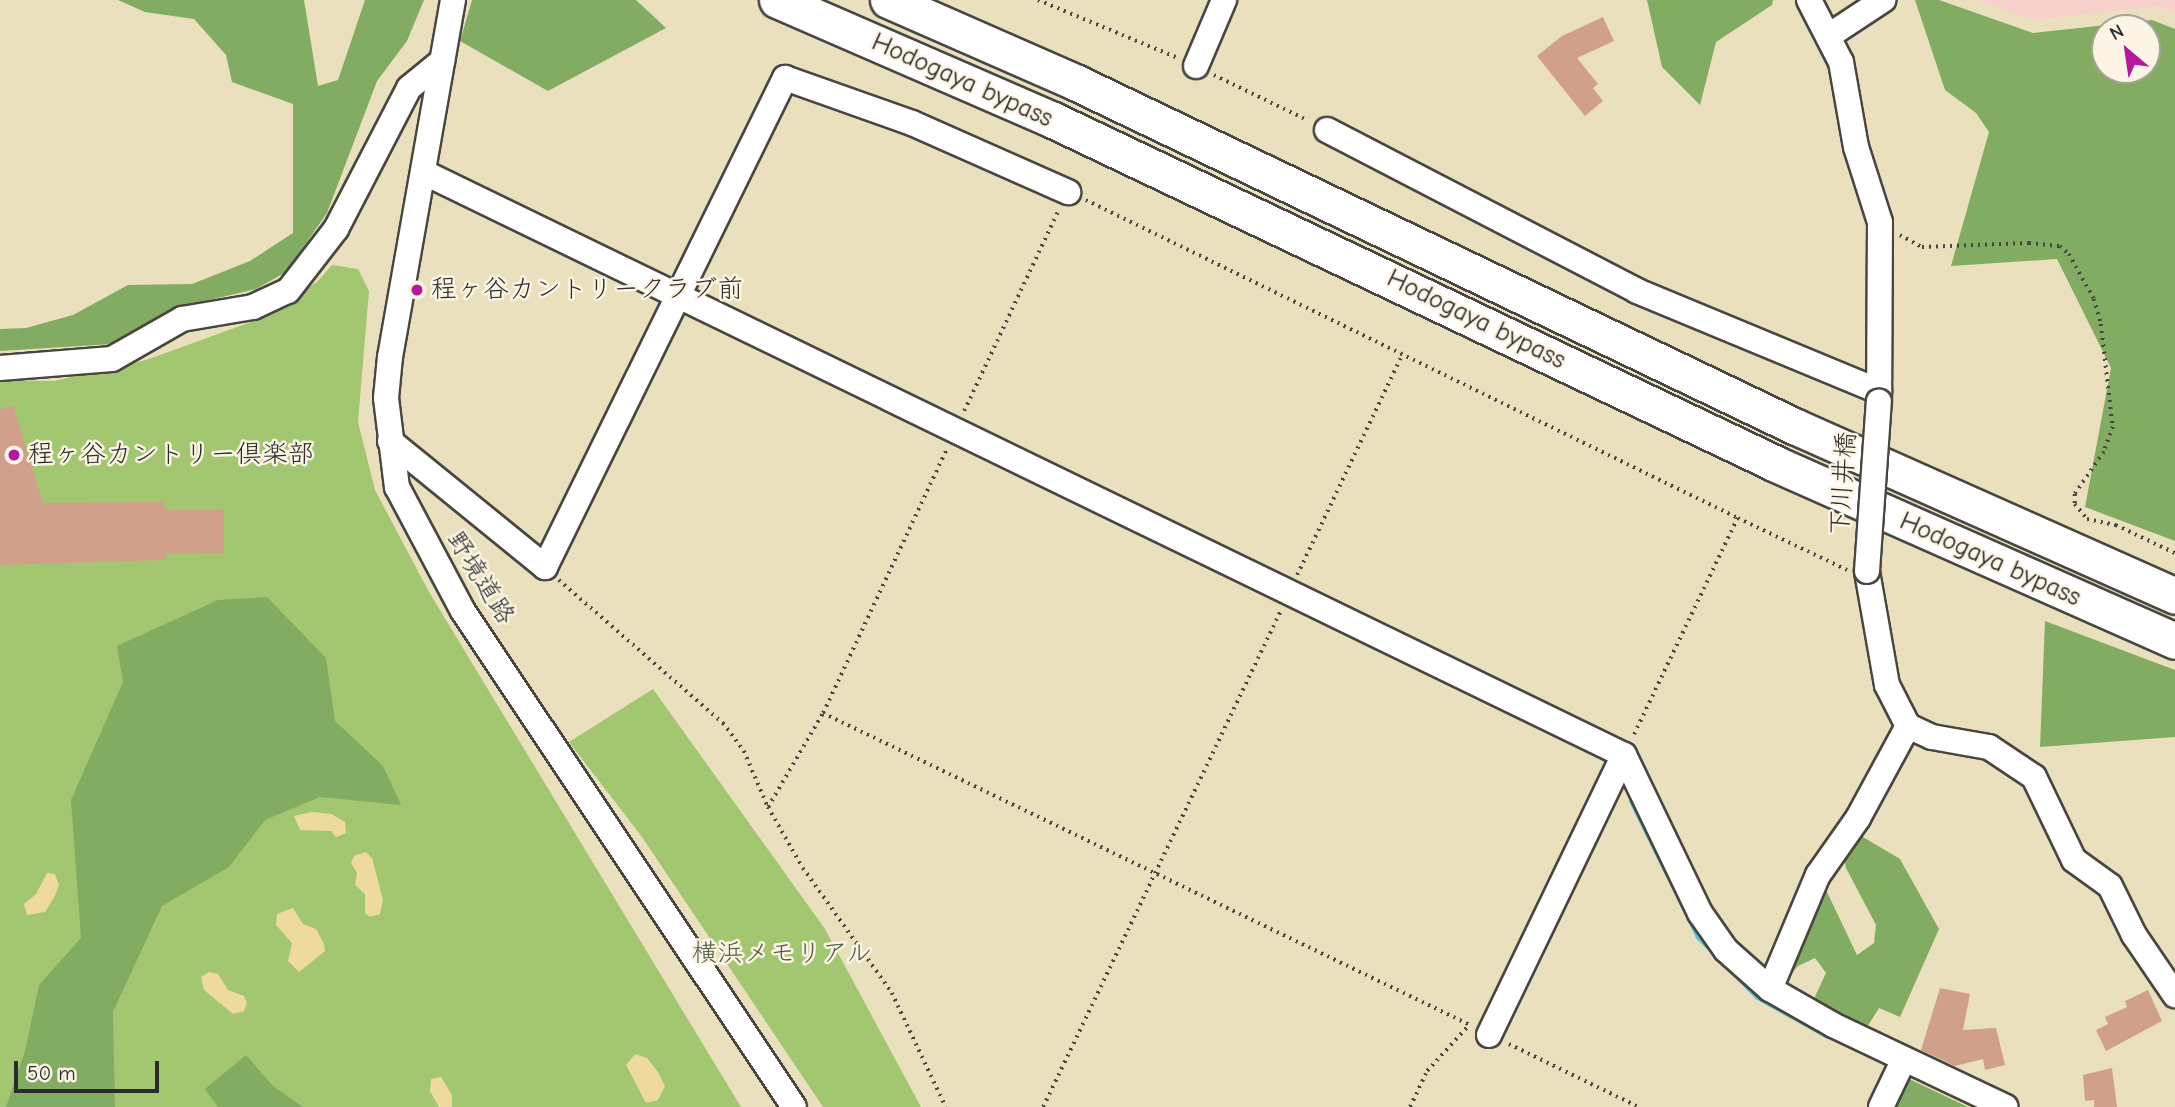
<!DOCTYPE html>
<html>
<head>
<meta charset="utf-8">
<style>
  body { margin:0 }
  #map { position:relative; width:2175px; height:1107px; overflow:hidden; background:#eae0bd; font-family:"Comic Neue","Klee One",sans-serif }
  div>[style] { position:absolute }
  .built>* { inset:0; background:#f7d0cb }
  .green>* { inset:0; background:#a3c770 }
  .forest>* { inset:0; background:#82ac62 }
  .sand>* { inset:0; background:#eeda9e }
  .stream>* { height:6px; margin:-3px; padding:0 3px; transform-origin:3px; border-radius:3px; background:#5cc3d9 }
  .building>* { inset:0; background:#d1a08a }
  .path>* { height:3.5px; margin-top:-1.75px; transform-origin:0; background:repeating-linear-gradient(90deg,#484641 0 2px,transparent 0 7px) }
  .roads { filter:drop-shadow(2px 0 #484641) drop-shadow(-2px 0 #484641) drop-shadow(0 2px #484641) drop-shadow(0 -2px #484641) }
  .minor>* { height:24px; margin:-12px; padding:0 12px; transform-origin:12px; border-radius:12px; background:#fff }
  .highway>* { height:35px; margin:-17.5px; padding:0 17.5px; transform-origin:17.5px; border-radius:17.5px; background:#fff }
  .bridges { filter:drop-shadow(2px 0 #484641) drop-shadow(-2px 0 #484641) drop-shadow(0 2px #484641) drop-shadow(0 -2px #484641) }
  .minor-bridge>* { height:24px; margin:-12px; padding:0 12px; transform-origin:12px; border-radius:12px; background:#fff }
  .dots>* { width:19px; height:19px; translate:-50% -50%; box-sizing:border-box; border:4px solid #fcf5e5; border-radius:50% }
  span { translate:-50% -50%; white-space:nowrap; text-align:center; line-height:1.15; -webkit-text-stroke:5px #fcf5e5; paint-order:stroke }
  .street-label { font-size:26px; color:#2b2b2b }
  .poi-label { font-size:26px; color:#2b2b2b }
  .left { translate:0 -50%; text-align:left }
  .park-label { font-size:26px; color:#4f5a40 }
  .north { position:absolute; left:2091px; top:14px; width:70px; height:70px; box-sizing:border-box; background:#fcf5e5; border:2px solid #a8a49b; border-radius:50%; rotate:331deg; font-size:19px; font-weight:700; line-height:28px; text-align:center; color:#2b2b2b }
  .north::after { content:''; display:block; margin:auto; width:24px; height:32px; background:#b5179e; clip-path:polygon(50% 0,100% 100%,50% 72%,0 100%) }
  .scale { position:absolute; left:14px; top:1061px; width:145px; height:32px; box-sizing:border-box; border:4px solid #2b2b2b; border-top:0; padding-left:9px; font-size:21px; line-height:24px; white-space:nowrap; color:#2b2b2b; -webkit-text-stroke:5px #fcf5e5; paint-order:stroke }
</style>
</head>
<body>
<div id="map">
  <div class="built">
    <div style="clip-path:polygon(1978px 0,2175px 0,2175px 12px,2158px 6px,2033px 20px)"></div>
  </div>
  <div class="green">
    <div style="clip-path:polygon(332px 265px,358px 269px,369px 291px,358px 422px,375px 490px,429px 592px,741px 1107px,0 1107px,0 380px,54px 381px,146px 360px,251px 322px,317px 282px)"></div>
    <div style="clip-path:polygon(653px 689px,825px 929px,921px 1107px,823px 1107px,642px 837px,569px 742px)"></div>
  </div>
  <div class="forest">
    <div style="clip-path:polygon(118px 0,304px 0,318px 86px,338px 80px,365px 0,424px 0,407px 41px,377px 81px,327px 213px,286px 272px,256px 289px,188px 305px,112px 344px,0 351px,0 329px,26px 328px,73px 315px,128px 285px,192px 284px,250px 261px,293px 233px,293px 104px,232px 82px,226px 55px,194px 19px,145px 12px)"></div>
    <div style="clip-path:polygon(472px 0,636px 0,666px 28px,548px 91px,460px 41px)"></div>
    <div style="clip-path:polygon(1647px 0,1773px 0,1772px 5px,1716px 42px,1700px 105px,1662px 67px)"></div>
    <div style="clip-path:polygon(evenodd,1915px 0,1939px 0,2033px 33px,2152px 20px,2175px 29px,2175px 541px,2085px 507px,2111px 368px,2057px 259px,1951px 266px,1989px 132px,1976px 113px,1945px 90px,1915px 0,2105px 28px,2147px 28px,2147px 70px,2105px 70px,2105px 28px)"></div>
    <div style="clip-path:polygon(267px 597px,326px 658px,335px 721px,383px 766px,401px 805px,320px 797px,265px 820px,229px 867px,162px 906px,113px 1012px,115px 1107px,6px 1107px,25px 1051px,39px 985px,81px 938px,71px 800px,123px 682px,117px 646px,218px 600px)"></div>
    <div style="clip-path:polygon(2045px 621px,2175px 670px,2175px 737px,2040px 747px)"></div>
    <div style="clip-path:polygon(1863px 837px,1900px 859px,1939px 929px,1900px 1017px,1879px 1008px,1864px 1032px,1813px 1001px,1826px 973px,1815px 958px,1798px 966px,1787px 979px,1825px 888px,1857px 955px,1874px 943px,1876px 925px,1846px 868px,1843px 853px)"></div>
    <div style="clip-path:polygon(246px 1055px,273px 1086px,303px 1107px,218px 1107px,205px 1089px)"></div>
    <div style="clip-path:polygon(1905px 1077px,1968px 1107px,1889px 1107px)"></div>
  </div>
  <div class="sand">
    <div style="clip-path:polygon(312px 812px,331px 814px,345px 822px,346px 833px,336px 837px,331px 831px,300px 830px,294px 816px)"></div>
    <div style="clip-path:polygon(366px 852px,372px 858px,383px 900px,380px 914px,370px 917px,365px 913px,365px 894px,355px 885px,357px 873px,351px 863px,354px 856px)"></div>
    <div style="clip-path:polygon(47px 873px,55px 874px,59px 885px,55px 896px,45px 912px,27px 915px,24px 904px,36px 894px)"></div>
    <div style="clip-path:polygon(293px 908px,303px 924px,316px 929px,324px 944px,325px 951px,299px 972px,288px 961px,292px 943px,276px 925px,277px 914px)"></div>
    <div style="clip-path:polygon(209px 972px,218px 974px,228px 990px,244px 996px,247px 1003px,244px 1011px,233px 1014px,204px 990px,201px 977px)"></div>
    <div style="clip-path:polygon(635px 1054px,647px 1058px,658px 1072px,665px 1086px,658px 1100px,646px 1103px,626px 1065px)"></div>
    <div style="clip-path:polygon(441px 1077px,452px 1095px,452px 1107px,439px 1107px,430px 1091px,431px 1079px)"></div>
  </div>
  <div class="stream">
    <div style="left:1632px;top:801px;width:152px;rotate:63.8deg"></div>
    <div style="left:1699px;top:937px;width:84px;rotate:45.5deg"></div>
    <div style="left:1758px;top:997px;width:80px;rotate:29.1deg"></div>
  </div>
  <div class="building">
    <div style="clip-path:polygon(1603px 17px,1614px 41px,1577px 58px,1598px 84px,1593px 88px,1603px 101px,1585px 116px,1537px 56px,1562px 36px)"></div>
    <div style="clip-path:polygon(13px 405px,43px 503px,164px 502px,165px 510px,224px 509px,224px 553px,166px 554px,166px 560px,0 565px,0 409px)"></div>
    <div style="clip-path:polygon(1940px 988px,1970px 994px,1963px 1030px,1996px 1028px,2005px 1065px,1985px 1070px,1983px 1059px,1955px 1066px,1921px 1050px)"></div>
    <div style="clip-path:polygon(2148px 990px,2162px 1021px,2106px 1051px,2096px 1030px,2108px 1024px,2105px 1017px,2127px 1007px,2125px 1001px)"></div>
    <div style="clip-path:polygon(2112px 1068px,2117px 1107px,2094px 1107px,2094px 1100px,2085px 1101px,2083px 1075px)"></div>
  </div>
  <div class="path">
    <div style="left:1038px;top:0;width:152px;rotate:22.5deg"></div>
    <div style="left:1214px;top:75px;width:103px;rotate:25.8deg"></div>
    <div style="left:1086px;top:200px;width:725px;rotate:26deg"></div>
    <div style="left:1738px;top:518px;width:243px;rotate:115.6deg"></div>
    <div style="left:1900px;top:235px;width:25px;rotate:29deg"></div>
    <div style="left:1922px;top:247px;width:107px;rotate:-2.1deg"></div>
    <div style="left:2029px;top:243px;width:31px;rotate:6deg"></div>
    <div style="left:2060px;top:246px;width:12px;rotate:42deg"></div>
    <div style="left:2069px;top:254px;width:51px;rotate:60.9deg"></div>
    <div style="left:2094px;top:299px;width:26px;rotate:74deg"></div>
    <div style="left:2101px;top:324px;width:104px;rotate:83.4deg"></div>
    <div style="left:2113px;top:427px;width:27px;rotate:110deg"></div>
    <div style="left:2104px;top:452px;width:51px;rotate:124.6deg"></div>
    <div style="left:2075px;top:494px;width:10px;rotate:90deg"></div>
    <div style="left:2075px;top:504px;width:19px;rotate:51deg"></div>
    <div style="left:2087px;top:519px;width:30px;rotate:12deg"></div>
    <div style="left:2116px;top:525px;width:65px;rotate:25.4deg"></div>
    <div style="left:964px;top:411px;width:223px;rotate:-64.8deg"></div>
    <div style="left:1738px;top:518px;width:121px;rotate:25.5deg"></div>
    <div style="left:1297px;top:575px;width:244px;rotate:-64.5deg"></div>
    <div style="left:559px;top:580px;width:218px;rotate:41.1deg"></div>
    <div style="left:723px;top:723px;width:35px;rotate:53deg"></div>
    <div style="left:744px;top:751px;width:61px;rotate:66.8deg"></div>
    <div style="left:768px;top:807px;width:70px;rotate:60.2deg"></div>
    <div style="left:803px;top:868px;width:153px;rotate:54.5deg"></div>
    <div style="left:892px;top:993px;width:126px;rotate:64.7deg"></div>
    <div style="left:823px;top:713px;width:718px;rotate:25.74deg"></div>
    <div style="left:768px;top:807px;width:109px;rotate:-59.7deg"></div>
    <div style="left:823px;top:713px;width:290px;rotate:-64.9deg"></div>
    <div style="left:1509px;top:1044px;width:144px;rotate:25.9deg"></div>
    <div style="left:1043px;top:1107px;width:551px;rotate:-64.41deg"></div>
    <div style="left:1410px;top:1107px;width:40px;rotate:-65deg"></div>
    <div style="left:1427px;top:1071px;width:62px;rotate:-47.6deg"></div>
  </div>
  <div class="roads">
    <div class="minor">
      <div style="left:453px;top:0;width:363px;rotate:100deg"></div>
      <div style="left:390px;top:357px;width:41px;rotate:95.6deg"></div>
      <div style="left:386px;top:398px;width:90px;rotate:83deg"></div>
      <div style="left:397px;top:487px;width:140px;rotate:62deg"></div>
      <div style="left:463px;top:611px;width:596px;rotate:56.28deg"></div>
      <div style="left:1809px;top:0;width:70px;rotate:62.7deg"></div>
      <div style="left:1841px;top:62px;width:86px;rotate:80deg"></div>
      <div style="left:1856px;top:147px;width:79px;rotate:72.3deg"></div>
      <div style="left:1880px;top:222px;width:179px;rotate:90.3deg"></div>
      <div style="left:1830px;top:35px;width:64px;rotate:-33.4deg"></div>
      <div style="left:1196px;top:66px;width:72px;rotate:-67deg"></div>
      <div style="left:1327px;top:130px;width:349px;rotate:27.4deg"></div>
      <div style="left:1637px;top:291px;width:262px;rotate:22.5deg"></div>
      <div style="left:423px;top:172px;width:1335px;rotate:25.89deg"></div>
      <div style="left:1624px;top:755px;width:175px;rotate:64.3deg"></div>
      <div style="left:1700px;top:913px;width:45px;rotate:54.9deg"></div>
      <div style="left:1726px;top:950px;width:59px;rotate:41.6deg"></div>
      <div style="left:1770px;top:989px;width:73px;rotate:29.7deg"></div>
      <div style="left:1833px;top:1025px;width:191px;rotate:25.4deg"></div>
      <div style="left:0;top:368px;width:112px;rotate:-4.6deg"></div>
      <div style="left:112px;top:359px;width:81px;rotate:-29.7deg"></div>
      <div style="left:182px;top:319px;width:72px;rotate:-9.6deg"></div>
      <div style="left:253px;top:307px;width:38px;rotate:-25deg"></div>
      <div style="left:288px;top:291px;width:78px;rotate:-52.3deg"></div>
      <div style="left:336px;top:229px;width:159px;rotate:-62.6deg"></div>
      <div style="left:409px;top:88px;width:43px;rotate:-39.3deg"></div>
      <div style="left:390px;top:441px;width:200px;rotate:39.1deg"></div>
      <div style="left:545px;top:567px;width:545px;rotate:-63.86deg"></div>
      <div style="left:785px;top:78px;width:135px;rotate:19.5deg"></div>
      <div style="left:912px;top:123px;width:171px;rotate:23.9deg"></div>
      <div style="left:1908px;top:726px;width:26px;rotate:25deg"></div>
      <div style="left:1932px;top:737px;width:58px;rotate:10deg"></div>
      <div style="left:1989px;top:747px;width:54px;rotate:33.7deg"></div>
      <div style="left:2034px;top:777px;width:92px;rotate:64.3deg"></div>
      <div style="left:2074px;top:860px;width:44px;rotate:35.8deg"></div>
      <div style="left:2110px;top:886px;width:55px;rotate:63.9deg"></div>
      <div style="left:2134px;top:935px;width:73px;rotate:55.7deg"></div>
      <div style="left:1770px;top:989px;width:124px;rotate:-67.2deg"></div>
      <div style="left:1818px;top:875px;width:70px;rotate:-54.9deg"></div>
      <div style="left:1858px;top:818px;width:105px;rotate:-61.5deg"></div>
      <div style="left:1908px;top:726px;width:46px;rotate:-117.1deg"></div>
      <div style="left:1887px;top:685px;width:116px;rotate:-100deg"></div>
      <div style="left:1489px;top:1035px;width:311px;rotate:-64.3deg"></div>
      <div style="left:1881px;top:1107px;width:53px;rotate:-64.4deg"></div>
    </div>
    <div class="highway">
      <div style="left:777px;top:0;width:301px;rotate:23.5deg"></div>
      <div style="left:1053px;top:120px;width:801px;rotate:25.44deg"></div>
      <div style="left:1776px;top:464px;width:436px;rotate:23.9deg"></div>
      <div style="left:888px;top:0;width:206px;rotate:23.7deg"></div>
      <div style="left:1077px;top:83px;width:795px;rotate:25.57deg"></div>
      <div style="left:1794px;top:426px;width:417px;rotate:24deg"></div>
    </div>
  </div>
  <div class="bridges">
    <div class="minor-bridge">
      <div style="left:1867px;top:571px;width:170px;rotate:-86deg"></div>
    </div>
  </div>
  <div class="dots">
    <div style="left:417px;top:290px;background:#b5179e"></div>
    <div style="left:14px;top:455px;background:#b5179e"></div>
  </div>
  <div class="street-label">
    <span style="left:962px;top:81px;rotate:24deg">Hodogaya bypass</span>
    <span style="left:1476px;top:320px;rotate:26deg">Hodogaya bypass</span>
    <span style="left:1844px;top:484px;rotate:-86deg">下川井橋</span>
    <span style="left:1990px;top:560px;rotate:24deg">Hodogaya bypass</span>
    <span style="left:480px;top:578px;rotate:58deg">野境道路</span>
  </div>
  <div class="poi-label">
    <span class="left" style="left:431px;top:290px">程ヶ谷カントリークラブ前</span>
    <span class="left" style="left:28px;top:455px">程ヶ谷カントリー倶楽部</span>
  </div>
  <div class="park-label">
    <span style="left:782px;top:954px">横浜メモリアル</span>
  </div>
  <div class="north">N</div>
  <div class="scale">50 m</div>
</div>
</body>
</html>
